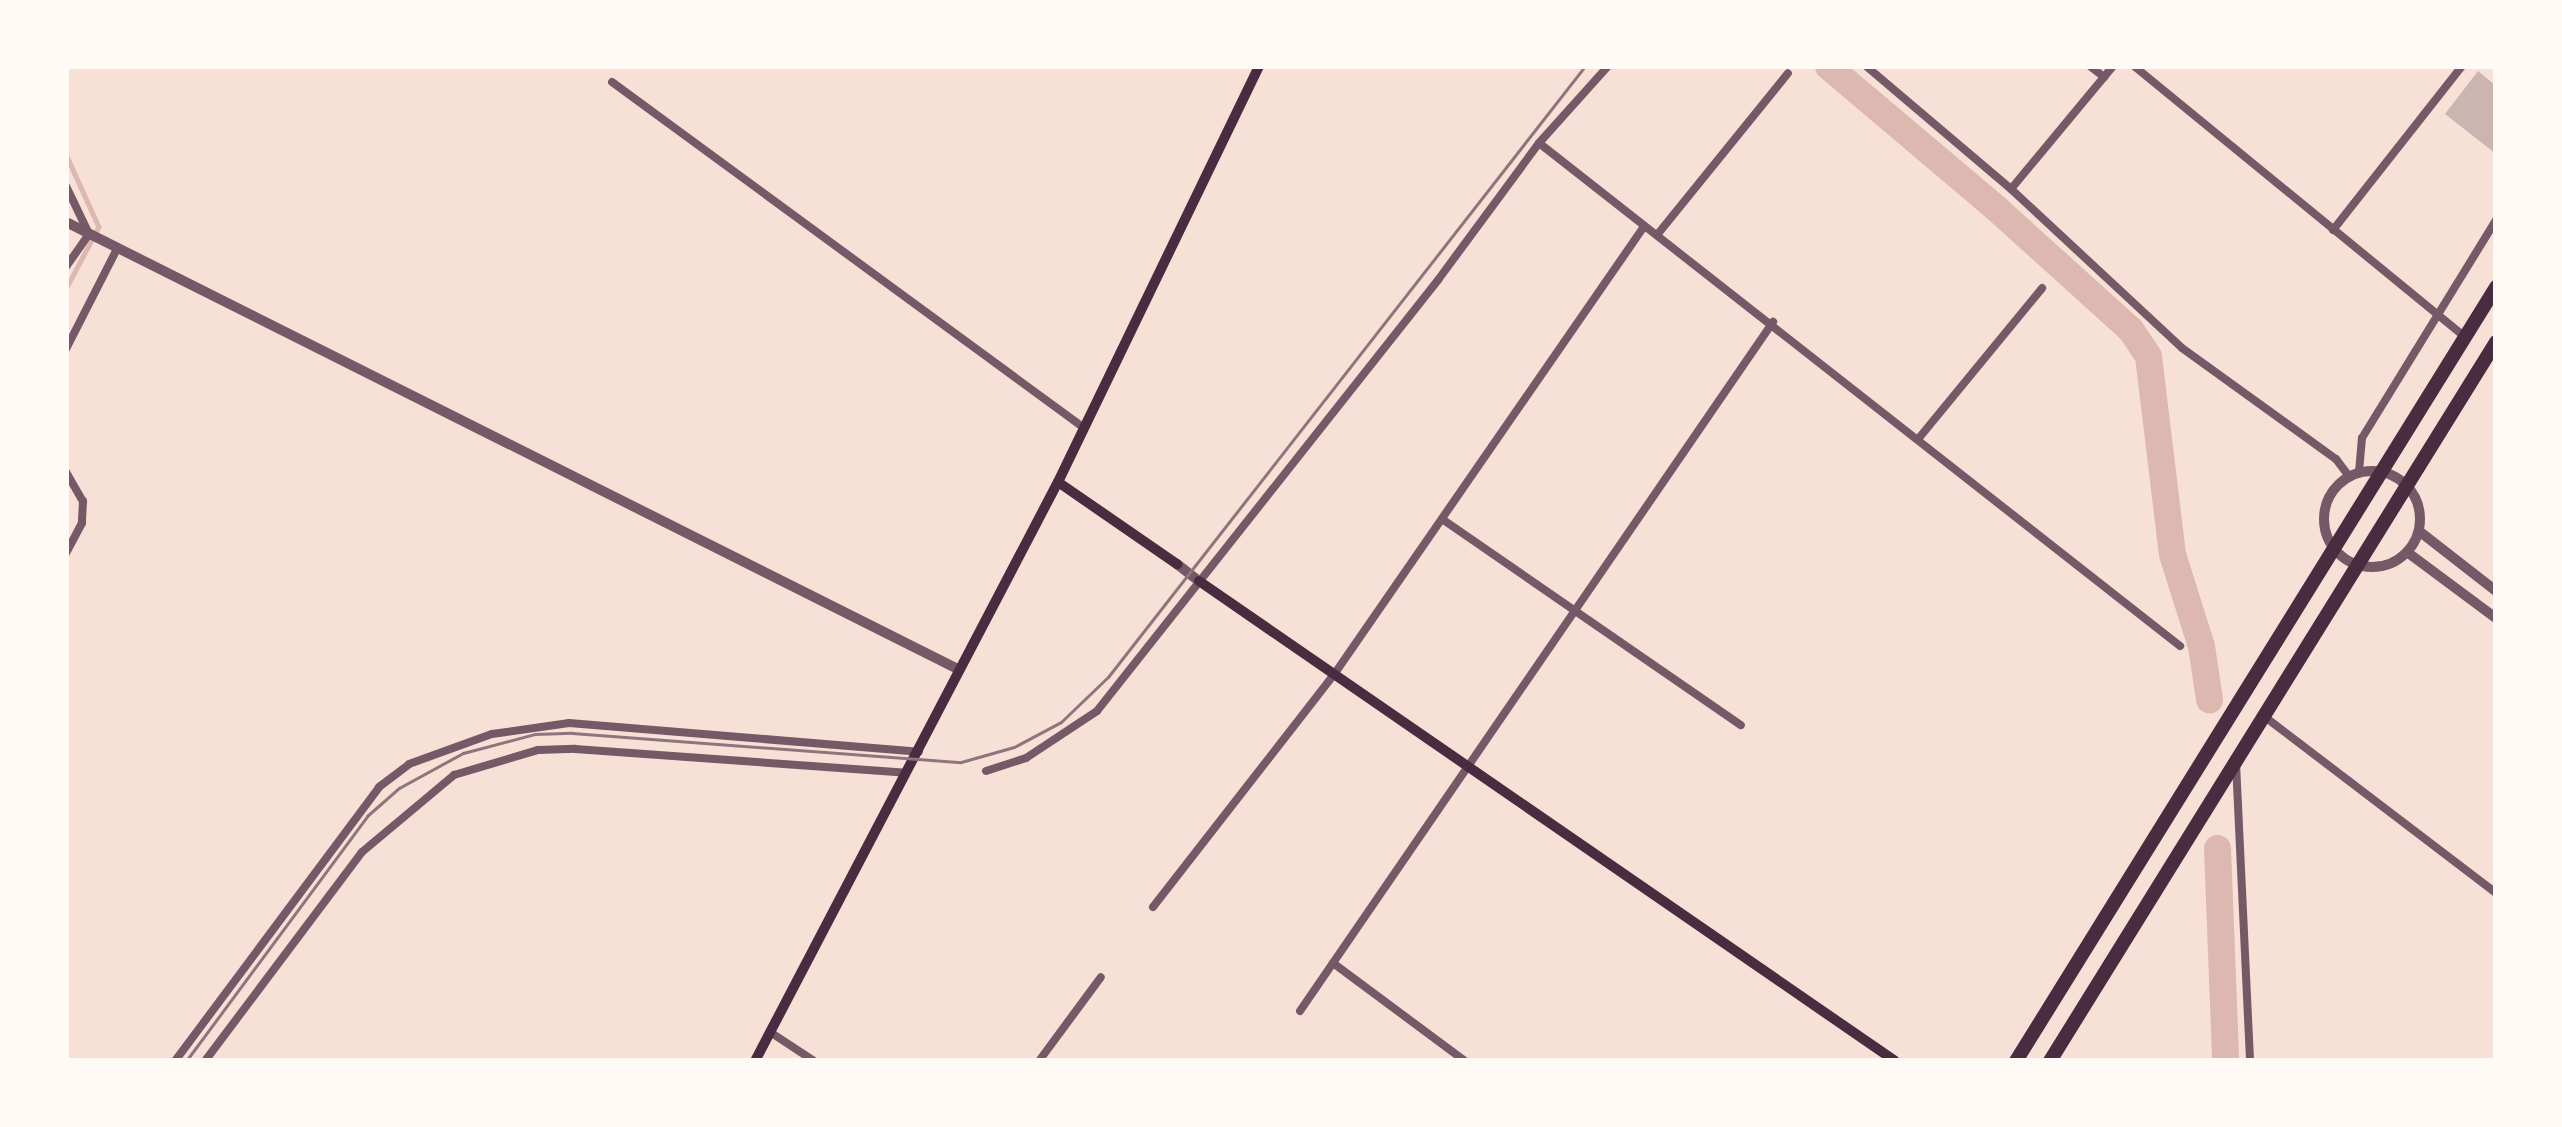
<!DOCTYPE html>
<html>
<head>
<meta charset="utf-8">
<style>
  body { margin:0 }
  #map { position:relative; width:2562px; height:1127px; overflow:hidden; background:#f7e1d7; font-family:Quicksand,sans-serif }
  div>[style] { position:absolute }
  .stream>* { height:4.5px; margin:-2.25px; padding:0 2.25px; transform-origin:2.25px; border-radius:2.25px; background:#dcb8b0 }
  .river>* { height:27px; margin:-13.5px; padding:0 13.5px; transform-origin:13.5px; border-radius:13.5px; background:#dcb8b0 }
  .building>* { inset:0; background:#ccb4b1 }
  .minor>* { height:8px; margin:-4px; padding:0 4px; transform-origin:4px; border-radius:4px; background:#755966 }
  .tertiary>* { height:10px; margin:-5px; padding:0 5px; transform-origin:5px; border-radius:5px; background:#755966 }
  .tertiary>.ring { margin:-5px; padding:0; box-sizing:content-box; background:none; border:10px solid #755966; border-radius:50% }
  .secondary>* { height:10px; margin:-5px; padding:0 5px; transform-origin:5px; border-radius:5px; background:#4a2c40 }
  .trunk>* { height:14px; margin:-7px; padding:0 7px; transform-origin:7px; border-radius:7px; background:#4a2c40 }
  .tram>* { height:3px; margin:-1.5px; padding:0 1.5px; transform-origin:1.5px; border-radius:1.5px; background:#8f747c }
  span { translate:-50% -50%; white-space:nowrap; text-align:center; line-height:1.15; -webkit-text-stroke:12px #fffaf5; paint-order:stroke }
  .frame { position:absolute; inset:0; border:69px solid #fffaf5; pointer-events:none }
</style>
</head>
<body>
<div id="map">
  <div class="stream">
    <div style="left:66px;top:154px;width:80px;rotate:65.7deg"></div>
    <div style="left:99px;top:227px;width:70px;rotate:118deg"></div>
    <div style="left:66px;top:514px;width:3px;rotate:90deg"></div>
  </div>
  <div class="river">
    <div style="left:1828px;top:66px;width:221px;rotate:40.2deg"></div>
    <div style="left:1997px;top:209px;width:179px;rotate:42.1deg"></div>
    <div style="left:2130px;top:329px;width:32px;rotate:56deg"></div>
    <div style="left:2148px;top:356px;width:199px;rotate:83.1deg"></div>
    <div style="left:2172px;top:554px;width:96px;rotate:72.5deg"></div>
    <div style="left:2201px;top:646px;width:54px;rotate:81.4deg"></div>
    <div style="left:2217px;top:848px;width:213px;rotate:87.8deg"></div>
  </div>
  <div class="building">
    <div style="clip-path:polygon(2478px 71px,2496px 86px,2496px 154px,2445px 114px)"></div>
  </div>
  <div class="minor">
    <div style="left:1866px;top:66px;width:190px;rotate:40.3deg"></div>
    <div style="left:2011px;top:189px;width:233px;rotate:42.9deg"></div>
    <div style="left:2182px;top:348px;width:190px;rotate:35.8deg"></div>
    <div style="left:2336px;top:459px;width:21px;rotate:53deg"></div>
    <div style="left:2090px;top:66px;width:18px;rotate:38deg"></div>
    <div style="left:2134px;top:66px;width:426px;rotate:39.3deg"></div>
    <div style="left:612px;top:82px;width:585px;rotate:36.24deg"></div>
    <div style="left:1539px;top:143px;width:815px;rotate:38.12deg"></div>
    <div style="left:66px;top:186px;width:53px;rotate:64.4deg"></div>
    <div style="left:89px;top:234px;width:40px;rotate:124.9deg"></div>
    <div style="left:2011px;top:189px;width:160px;rotate:-50.3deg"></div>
    <div style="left:2333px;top:230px;width:209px;rotate:-51.8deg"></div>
    <div style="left:1657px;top:235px;width:208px;rotate:-51deg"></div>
    <div style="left:66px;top:349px;width:114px;rotate:-63deg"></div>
    <div style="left:1919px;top:438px;width:194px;rotate:-50.6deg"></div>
    <div style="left:66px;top:472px;width:34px;rotate:60deg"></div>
    <div style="left:83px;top:501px;width:22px;rotate:93deg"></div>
    <div style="left:82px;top:523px;width:34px;rotate:118deg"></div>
    <div style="left:2359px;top:472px;width:34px;rotate:-85deg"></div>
    <div style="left:2362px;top:438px;width:256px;rotate:-58.4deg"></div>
    <div style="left:1442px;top:519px;width:363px;rotate:34.6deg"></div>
    <div style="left:2265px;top:717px;width:290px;rotate:37.3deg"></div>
    <div style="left:2236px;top:763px;width:298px;rotate:87.3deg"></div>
    <div style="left:986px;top:771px;width:42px;rotate:-18deg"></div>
    <div style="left:1026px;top:758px;width:85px;rotate:-33.5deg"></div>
    <div style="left:1097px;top:711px;width:550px;rotate:-51.65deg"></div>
    <div style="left:1438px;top:280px;width:170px;rotate:-53.6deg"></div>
    <div style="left:1539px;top:143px;width:103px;rotate:-48.1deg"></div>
    <div style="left:1153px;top:907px;width:293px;rotate:-52.1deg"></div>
    <div style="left:1333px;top:676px;width:545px;rotate:-55.32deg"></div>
    <div style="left:1333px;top:963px;width:164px;rotate:36.6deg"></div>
    <div style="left:1300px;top:1011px;width:836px;rotate:-55.53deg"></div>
    <div style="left:770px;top:1032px;width:53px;rotate:33.4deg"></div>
    <div style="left:175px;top:1061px;width:342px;rotate:-53.3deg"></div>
    <div style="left:379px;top:787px;width:38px;rotate:-37deg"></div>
    <div style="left:409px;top:764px;width:88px;rotate:-19.9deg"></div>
    <div style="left:492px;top:734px;width:78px;rotate:-8.1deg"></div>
    <div style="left:569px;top:723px;width:351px;rotate:4.7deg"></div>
    <div style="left:205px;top:1061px;width:261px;rotate:-53.1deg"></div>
    <div style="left:362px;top:852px;width:120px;rotate:-39.9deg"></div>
    <div style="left:454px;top:775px;width:88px;rotate:-16.6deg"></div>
    <div style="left:538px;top:750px;width:37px;rotate:-2deg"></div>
    <div style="left:575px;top:749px;width:332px;rotate:4.1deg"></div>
    <div style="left:1039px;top:1061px;width:104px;rotate:-53.6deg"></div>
  </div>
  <div class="tertiary">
    <div style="left:66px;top:222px;width:998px;rotate:26.62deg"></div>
    <div class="ring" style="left:2324px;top:471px;width:86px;height:86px"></div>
    <div style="left:2419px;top:531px;width:98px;rotate:37.9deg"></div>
    <div style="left:2407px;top:552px;width:111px;rotate:36.6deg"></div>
    <div style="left:1177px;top:564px;width:28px;rotate:38deg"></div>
  </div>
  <div class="secondary">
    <div style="left:1058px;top:482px;width:145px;rotate:34.6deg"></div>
    <div style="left:1199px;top:581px;width:845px;rotate:34.59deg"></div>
    <div style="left:755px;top:1061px;width:653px;rotate:-62.38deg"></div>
    <div style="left:1058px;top:482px;width:462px;rotate:-64.2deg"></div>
  </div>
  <div class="trunk">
    <div style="left:2016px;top:1061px;width:911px;rotate:-58.19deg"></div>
    <div style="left:2050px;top:1061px;width:846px;rotate:-58.19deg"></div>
  </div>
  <div class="tram">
    <div style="left:186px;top:1061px;width:305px;rotate:-53.5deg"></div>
    <div style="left:367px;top:816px;width:43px;rotate:-41.2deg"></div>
    <div style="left:399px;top:788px;width:73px;rotate:-28.7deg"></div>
    <div style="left:463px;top:753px;width:74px;rotate:-14.8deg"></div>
    <div style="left:535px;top:734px;width:37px;rotate:-2deg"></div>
    <div style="left:572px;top:733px;width:390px;rotate:4.3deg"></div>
    <div style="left:961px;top:762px;width:55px;rotate:-15.8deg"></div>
    <div style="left:1014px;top:747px;width:53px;rotate:-28deg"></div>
    <div style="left:1061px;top:722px;width:65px;rotate:-43.8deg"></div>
    <div style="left:1108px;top:677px;width:775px;rotate:-52.02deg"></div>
  </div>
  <div class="frame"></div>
</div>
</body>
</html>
